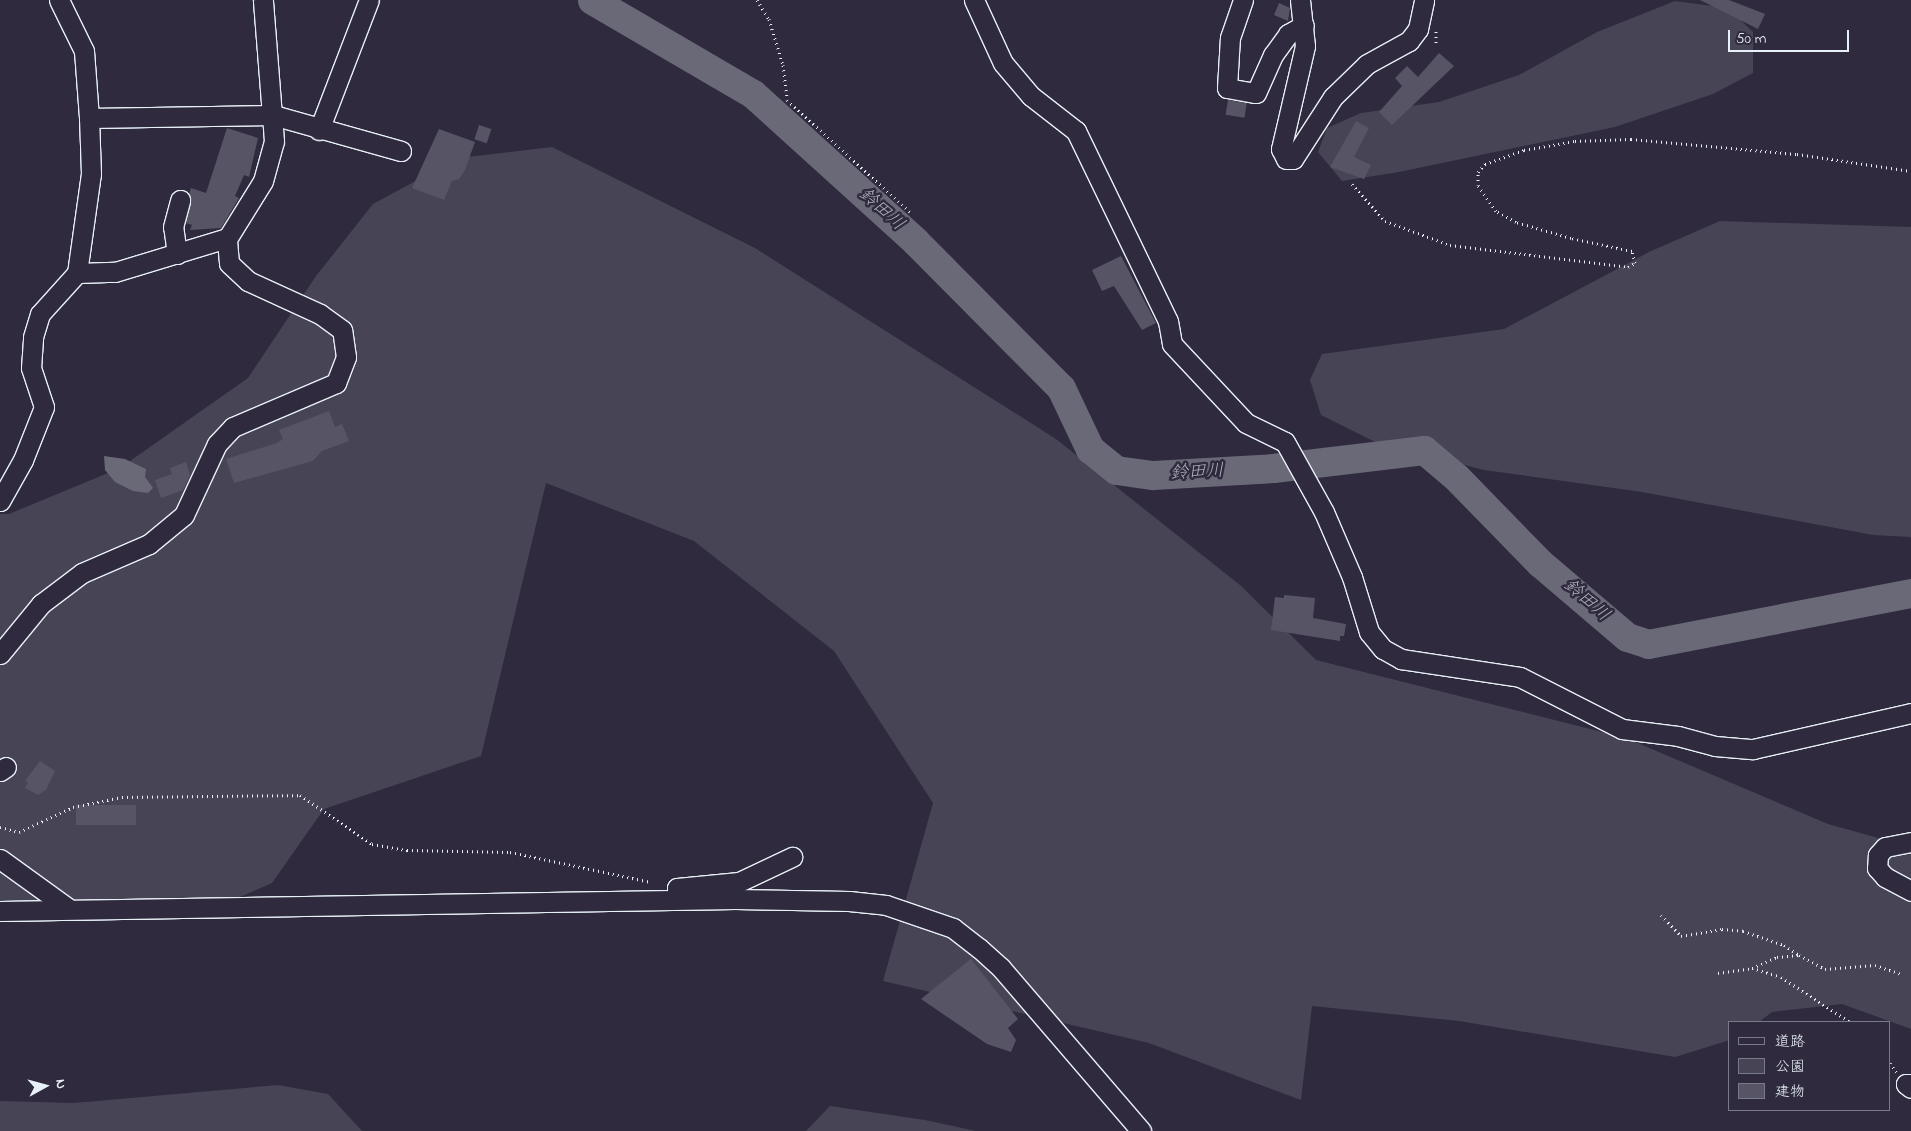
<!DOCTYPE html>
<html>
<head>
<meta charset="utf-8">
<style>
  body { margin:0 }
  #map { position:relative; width:1911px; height:1131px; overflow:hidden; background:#2f2a3d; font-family:"Indie Flower","Klee One",sans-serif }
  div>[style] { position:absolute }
  .green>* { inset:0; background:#464455 }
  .water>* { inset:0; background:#696978 }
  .river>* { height:29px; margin:-14.5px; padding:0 14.5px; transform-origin:14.5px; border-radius:14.5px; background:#696978 }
  .building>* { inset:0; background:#575565; transform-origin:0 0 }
  .path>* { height:3px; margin-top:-1.5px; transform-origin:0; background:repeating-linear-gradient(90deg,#e8f1f8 0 1px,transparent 0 5px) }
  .roads { filter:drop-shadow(1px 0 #e8f1f8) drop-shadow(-1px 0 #e8f1f8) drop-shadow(0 1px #e8f1f8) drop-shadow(0 -1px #e8f1f8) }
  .minor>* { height:19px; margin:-9.5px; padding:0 9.5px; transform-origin:9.5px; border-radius:9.5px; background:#2f2a3d }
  span { translate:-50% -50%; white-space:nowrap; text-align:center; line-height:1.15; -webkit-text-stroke:5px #2f2a3d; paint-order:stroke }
  .water-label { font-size:18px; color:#afb4be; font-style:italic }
  .legend { position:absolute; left:1728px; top:1021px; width:162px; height:90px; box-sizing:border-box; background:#2f2a3d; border:1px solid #797a88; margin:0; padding:6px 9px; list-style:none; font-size:15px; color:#e8f1f8 }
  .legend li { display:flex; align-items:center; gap:10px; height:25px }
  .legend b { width:25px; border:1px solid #797a88 }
  .north { position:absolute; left:20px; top:1061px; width:50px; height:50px; -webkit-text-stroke:4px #2f2a3d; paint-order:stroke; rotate:83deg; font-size:14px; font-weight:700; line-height:20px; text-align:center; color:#e8f1f8 }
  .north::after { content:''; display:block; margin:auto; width:18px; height:22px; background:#e8f1f8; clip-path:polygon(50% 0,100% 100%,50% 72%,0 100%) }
  .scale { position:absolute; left:1728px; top:30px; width:121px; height:22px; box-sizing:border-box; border:2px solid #e8f1f8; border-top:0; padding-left:6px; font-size:15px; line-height:18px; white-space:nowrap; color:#e8f1f8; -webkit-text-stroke:4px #2f2a3d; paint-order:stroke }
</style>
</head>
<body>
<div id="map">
  <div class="green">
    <div style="clip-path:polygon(1675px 1px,1728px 8px,1753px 32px,1753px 73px,1713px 94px,1615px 127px,1399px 172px,1342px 181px,1318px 152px,1327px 128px,1361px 113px,1439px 102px,1519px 75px,1597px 32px)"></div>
    <div style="clip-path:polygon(552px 147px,755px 248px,1056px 439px,1240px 585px,1316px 660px,1626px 738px,1828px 824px,1911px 847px,1911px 1029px,1842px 1004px,1772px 1012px,1759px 1022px,1730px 1022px,1730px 1040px,1675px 1057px,1459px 1021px,1312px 1006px,1301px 1100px,1149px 1043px,883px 981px,933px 803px,834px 651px,694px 541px,546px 483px,481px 756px,324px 809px,272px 883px,197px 916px,0 908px,0 514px,9px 514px,120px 468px,248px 378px,316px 276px,373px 204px,458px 158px)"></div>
    <div style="clip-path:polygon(1720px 221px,1911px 227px,1911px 537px,1873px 535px,1642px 492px,1484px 470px,1375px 442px,1321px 415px,1310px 380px,1322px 354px,1504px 329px,1651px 251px)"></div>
    <div style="clip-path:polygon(278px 1085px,328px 1094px,362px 1131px,0 1131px,0 1101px,74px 1103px)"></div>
    <div style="clip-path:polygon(830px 1106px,925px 1120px,976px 1131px,806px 1131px)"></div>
  </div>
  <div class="water">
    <div style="clip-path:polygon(104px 456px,125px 459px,146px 469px,145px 477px,153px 488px,148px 493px,133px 491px,115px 482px,105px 470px)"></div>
  </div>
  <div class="river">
    <div style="left:592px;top:0;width:186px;rotate:30.3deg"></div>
    <div style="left:753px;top:94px;width:219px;rotate:42.2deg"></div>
    <div style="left:915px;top:241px;width:207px;rotate:45.2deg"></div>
    <div style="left:1061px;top:388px;width:68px;rotate:64.6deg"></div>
    <div style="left:1090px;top:449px;width:33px;rotate:39deg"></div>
    <div style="left:1116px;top:470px;width:37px;rotate:8deg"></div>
    <div style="left:1153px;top:475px;width:120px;rotate:-3.3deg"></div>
    <div style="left:1273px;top:468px;width:152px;rotate:-6.8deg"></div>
    <div style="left:1424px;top:450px;width:43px;rotate:40.3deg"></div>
    <div style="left:1457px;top:478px;width:119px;rotate:45.7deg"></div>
    <div style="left:1540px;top:563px;width:114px;rotate:40.4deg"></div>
    <div style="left:1627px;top:637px;width:22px;rotate:18deg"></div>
    <div style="left:1648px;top:644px;width:268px;rotate:-11deg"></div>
  </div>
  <div class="building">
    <div style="clip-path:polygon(1700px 0,1729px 0,1765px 14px,1758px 29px)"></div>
    <div style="clip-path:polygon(1279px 3px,1290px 8px,1288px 21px,1274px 15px)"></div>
    <div style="clip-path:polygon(1439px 53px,1454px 66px,1392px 125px,1379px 112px,1402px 86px,1395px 78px,1407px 66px,1418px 77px)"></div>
    <div style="left:1228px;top:100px;width:19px;height:15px;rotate:9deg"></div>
    <div style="clip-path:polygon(1356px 121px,1369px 128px,1354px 157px,1371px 165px,1364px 179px,1330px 167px)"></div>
    <div style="left:479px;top:125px;width:13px;height:15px;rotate:18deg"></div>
    <div style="clip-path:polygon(227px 128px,258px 138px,249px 177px,244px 175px,235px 196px,239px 198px,221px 228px,190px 230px,192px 225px,186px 223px,189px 194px,191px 188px,206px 193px)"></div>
    <div style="clip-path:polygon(439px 129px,475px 142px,465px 170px,459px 179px,452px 181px,444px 200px,412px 188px)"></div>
    <div style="clip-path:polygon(1121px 256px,1156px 323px,1142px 330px,1114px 286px,1102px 291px,1092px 270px)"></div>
    <div style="clip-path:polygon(329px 411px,335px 427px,342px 424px,349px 441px,322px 451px,313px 461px,234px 483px,226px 459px,277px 443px,283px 439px,279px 430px)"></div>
    <div style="clip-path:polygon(186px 462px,190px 475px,183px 490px,161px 498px,155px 480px,172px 474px,170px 468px)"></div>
    <div style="clip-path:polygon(1284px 595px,1315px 598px,1313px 618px,1346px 624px,1344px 636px,1340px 636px,1340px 641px,1271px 630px,1275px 597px,1284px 598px)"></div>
    <div style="clip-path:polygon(40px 761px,55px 771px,46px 790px,38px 795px,25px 788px,28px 782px,25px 781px)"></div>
    <div style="left:136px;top:805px;width:20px;height:60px;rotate:90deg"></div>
    <div style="clip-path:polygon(971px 959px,1018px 1019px,1008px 1028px,1016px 1040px,1011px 1052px,987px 1044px,921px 999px)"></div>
  </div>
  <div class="path">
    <div style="left:757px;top:0;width:22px;rotate:58deg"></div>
    <div style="left:769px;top:19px;width:48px;rotate:73.1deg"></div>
    <div style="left:783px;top:65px;width:35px;rotate:83deg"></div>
    <div style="left:787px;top:100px;width:166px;rotate:42.3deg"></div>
    <div style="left:1436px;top:43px;width:12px;rotate:-90deg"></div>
    <div style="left:1352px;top:184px;width:50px;rotate:48.3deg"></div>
    <div style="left:1385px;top:221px;width:69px;rotate:20.3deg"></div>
    <div style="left:1450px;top:245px;width:179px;rotate:7deg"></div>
    <div style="left:1628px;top:267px;width:8px;rotate:-30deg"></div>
    <div style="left:1635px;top:263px;width:12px;rotate:-104deg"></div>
    <div style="left:1632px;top:251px;width:62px;rotate:-168deg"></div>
    <div style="left:1571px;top:238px;width:57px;rotate:-163.8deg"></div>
    <div style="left:1516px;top:222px;width:23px;rotate:-151deg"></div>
    <div style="left:1496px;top:211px;width:32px;rotate:-125deg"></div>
    <div style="left:1478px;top:185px;width:13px;rotate:-90deg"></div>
    <div style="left:1478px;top:172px;width:11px;rotate:-49deg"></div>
    <div style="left:1485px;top:164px;width:41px;rotate:-19.7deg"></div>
    <div style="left:1524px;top:150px;width:52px;rotate:-10deg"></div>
    <div style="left:1575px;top:141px;width:56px;rotate:-2deg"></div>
    <div style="left:1631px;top:139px;width:167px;rotate:5.2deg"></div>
    <div style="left:1797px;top:154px;width:115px;rotate:8.5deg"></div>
    <div style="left:0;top:827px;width:20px;rotate:15deg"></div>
    <div style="left:19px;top:832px;width:60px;rotate:-24.8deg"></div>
    <div style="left:73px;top:807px;width:50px;rotate:-11.5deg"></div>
    <div style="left:122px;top:797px;width:178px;rotate:-0.6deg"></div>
    <div style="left:300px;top:795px;width:87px;rotate:34.2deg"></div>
    <div style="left:372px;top:844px;width:36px;rotate:10deg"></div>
    <div style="left:407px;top:850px;width:103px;rotate:1.1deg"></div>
    <div style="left:510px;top:852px;width:144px;rotate:12deg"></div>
    <div style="left:1661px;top:915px;width:29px;rotate:46deg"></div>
    <div style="left:1681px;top:936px;width:42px;rotate:-9.7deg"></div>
    <div style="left:1722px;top:929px;width:21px;rotate:5deg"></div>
    <div style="left:1743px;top:931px;width:43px;rotate:18.9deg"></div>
    <div style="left:1784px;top:945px;width:18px;rotate:34deg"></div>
    <div style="left:1752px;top:968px;width:27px;rotate:-24deg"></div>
    <div style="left:1777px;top:957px;width:22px;rotate:-5deg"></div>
    <div style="left:1799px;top:955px;width:30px;rotate:28deg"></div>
    <div style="left:1825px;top:969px;width:50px;rotate:-4.6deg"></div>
    <div style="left:1875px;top:965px;width:28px;rotate:19deg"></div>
    <div style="left:1718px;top:973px;width:34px;rotate:-8deg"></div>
    <div style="left:1752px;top:968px;width:30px;rotate:17deg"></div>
    <div style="left:1781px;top:977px;width:82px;rotate:33.1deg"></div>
    <div style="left:1890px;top:1063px;width:11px;rotate:56deg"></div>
  </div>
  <div class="roads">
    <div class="minor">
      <div style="left:59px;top:0;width:57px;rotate:63.9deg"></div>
      <div style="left:84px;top:51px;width:67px;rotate:85.7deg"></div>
      <div style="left:89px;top:118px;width:184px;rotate:-0.9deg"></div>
      <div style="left:273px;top:115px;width:133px;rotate:15.7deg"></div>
      <div style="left:974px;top:0;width:69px;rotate:65.3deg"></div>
      <div style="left:1003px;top:63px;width:43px;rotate:49.7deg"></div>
      <div style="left:1031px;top:96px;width:57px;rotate:37.9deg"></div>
      <div style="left:1076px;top:131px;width:211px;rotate:64.2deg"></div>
      <div style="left:1168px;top:321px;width:23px;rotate:80deg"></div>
      <div style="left:1172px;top:344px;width:108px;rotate:46.9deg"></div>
      <div style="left:1246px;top:423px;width:43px;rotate:26deg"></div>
      <div style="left:1285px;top:442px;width:80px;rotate:60.9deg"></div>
      <div style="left:1324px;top:512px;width:71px;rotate:66.7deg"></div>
      <div style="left:1352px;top:577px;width:58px;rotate:72.8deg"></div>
      <div style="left:1369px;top:632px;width:22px;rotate:51deg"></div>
      <div style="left:1383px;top:649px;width:21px;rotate:29deg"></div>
      <div style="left:1401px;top:659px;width:120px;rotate:8.6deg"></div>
      <div style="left:1520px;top:677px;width:114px;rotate:27deg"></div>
      <div style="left:1622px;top:729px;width:56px;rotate:7.1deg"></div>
      <div style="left:1678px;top:736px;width:38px;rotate:15deg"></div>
      <div style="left:1715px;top:746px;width:38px;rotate:5deg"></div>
      <div style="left:1753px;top:749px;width:162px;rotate:-12.8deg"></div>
      <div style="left:1243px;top:0;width:39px;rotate:109deg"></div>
      <div style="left:1230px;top:37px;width:51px;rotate:93.4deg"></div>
      <div style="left:1227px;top:88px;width:29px;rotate:10deg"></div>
      <div style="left:1256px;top:93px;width:42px;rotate:-65.9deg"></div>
      <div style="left:1273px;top:55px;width:26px;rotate:-54deg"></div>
      <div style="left:1288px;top:34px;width:18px;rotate:-29deg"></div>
      <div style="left:1300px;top:0;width:46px;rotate:83.8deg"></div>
      <div style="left:1305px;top:46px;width:106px;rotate:103.1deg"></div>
      <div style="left:1281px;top:149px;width:11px;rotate:63deg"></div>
      <div style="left:1286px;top:159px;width:7px"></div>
      <div style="left:1293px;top:159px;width:74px;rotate:-57.2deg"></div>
      <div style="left:1333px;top:97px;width:47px;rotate:-44.1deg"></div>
      <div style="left:1367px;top:64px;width:48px;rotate:-28.7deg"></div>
      <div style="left:1409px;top:41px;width:15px;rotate:-53deg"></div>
      <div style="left:1418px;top:29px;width:30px;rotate:-78deg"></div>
      <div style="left:319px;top:130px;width:139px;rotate:-69deg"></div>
      <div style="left:177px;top:254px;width:27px;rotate:-98deg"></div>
      <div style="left:173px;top:227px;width:28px;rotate:-75deg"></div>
      <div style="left:77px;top:273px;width:38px;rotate:-2deg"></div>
      <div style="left:115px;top:272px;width:117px;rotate:-16.9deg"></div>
      <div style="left:0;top:501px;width:47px;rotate:-60.7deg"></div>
      <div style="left:23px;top:460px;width:57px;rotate:-68.4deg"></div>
      <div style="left:44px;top:407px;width:41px;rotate:-108.4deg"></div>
      <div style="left:31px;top:368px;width:31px;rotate:-86deg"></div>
      <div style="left:33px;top:337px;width:24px;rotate:-73deg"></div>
      <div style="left:40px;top:314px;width:55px;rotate:-47.9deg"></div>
      <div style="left:77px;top:273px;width:100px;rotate:-82deg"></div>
      <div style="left:91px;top:174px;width:56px;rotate:-92deg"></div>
      <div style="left:0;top:654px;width:65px;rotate:-50.6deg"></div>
      <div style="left:41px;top:604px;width:51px;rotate:-37.1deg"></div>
      <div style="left:82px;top:573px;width:73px;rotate:-23.4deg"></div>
      <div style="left:149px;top:544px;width:45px;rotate:-39.6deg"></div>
      <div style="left:184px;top:515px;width:78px;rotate:-65.1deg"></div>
      <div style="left:217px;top:444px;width:23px;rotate:-47deg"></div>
      <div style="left:233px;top:427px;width:112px;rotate:-23.1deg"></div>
      <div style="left:336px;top:383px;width:28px;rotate:-69deg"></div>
      <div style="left:346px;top:357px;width:27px;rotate:-98deg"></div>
      <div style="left:342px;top:330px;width:27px;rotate:-144deg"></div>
      <div style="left:320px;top:314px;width:79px;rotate:-155.4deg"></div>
      <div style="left:248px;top:281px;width:26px;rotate:-137deg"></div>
      <div style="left:229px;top:263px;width:24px;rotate:-95deg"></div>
      <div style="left:227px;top:239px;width:68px;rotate:-58.2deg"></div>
      <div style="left:263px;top:181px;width:41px;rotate:-74.6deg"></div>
      <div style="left:274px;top:141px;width:141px;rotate:-94.5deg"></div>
      <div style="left:0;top:771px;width:7px;rotate:-34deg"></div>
      <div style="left:1911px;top:842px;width:26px;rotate:169deg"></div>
      <div style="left:1885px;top:847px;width:11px;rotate:131deg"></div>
      <div style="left:1878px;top:855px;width:13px;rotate:94deg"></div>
      <div style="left:1877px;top:868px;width:12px;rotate:48deg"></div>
      <div style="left:1885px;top:877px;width:30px;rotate:28deg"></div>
      <div style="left:0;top:859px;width:84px;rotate:35.8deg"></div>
      <div style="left:678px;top:897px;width:9px;rotate:-96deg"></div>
      <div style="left:677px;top:888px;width:62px;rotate:-5.5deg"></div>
      <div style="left:739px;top:882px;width:59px;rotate:-25.3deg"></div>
      <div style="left:0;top:911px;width:735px;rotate:-0.94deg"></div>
      <div style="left:735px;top:899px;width:114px;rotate:1deg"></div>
      <div style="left:849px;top:901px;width:37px;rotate:6deg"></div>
      <div style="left:886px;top:905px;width:71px;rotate:18.9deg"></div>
      <div style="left:953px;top:928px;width:33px;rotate:38deg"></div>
      <div style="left:979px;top:948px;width:30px;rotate:42deg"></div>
      <div style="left:1001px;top:968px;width:215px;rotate:49.3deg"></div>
      <div style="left:1911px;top:1084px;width:5px;rotate:180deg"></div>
      <div style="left:1906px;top:1084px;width:6px;rotate:39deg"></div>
    </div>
  </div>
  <div class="water-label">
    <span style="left:881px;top:210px;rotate:42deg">鈴田川</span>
    <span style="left:1197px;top:473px;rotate:-3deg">鈴田川</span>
    <span style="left:1586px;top:601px;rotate:41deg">鈴田川</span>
  </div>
  <ul class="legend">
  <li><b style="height:6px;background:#2f2a3d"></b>道路</li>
  <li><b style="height:14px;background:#464455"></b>公園</li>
  <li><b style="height:14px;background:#575565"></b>建物</li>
  </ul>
  <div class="north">N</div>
  <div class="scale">50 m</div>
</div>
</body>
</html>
